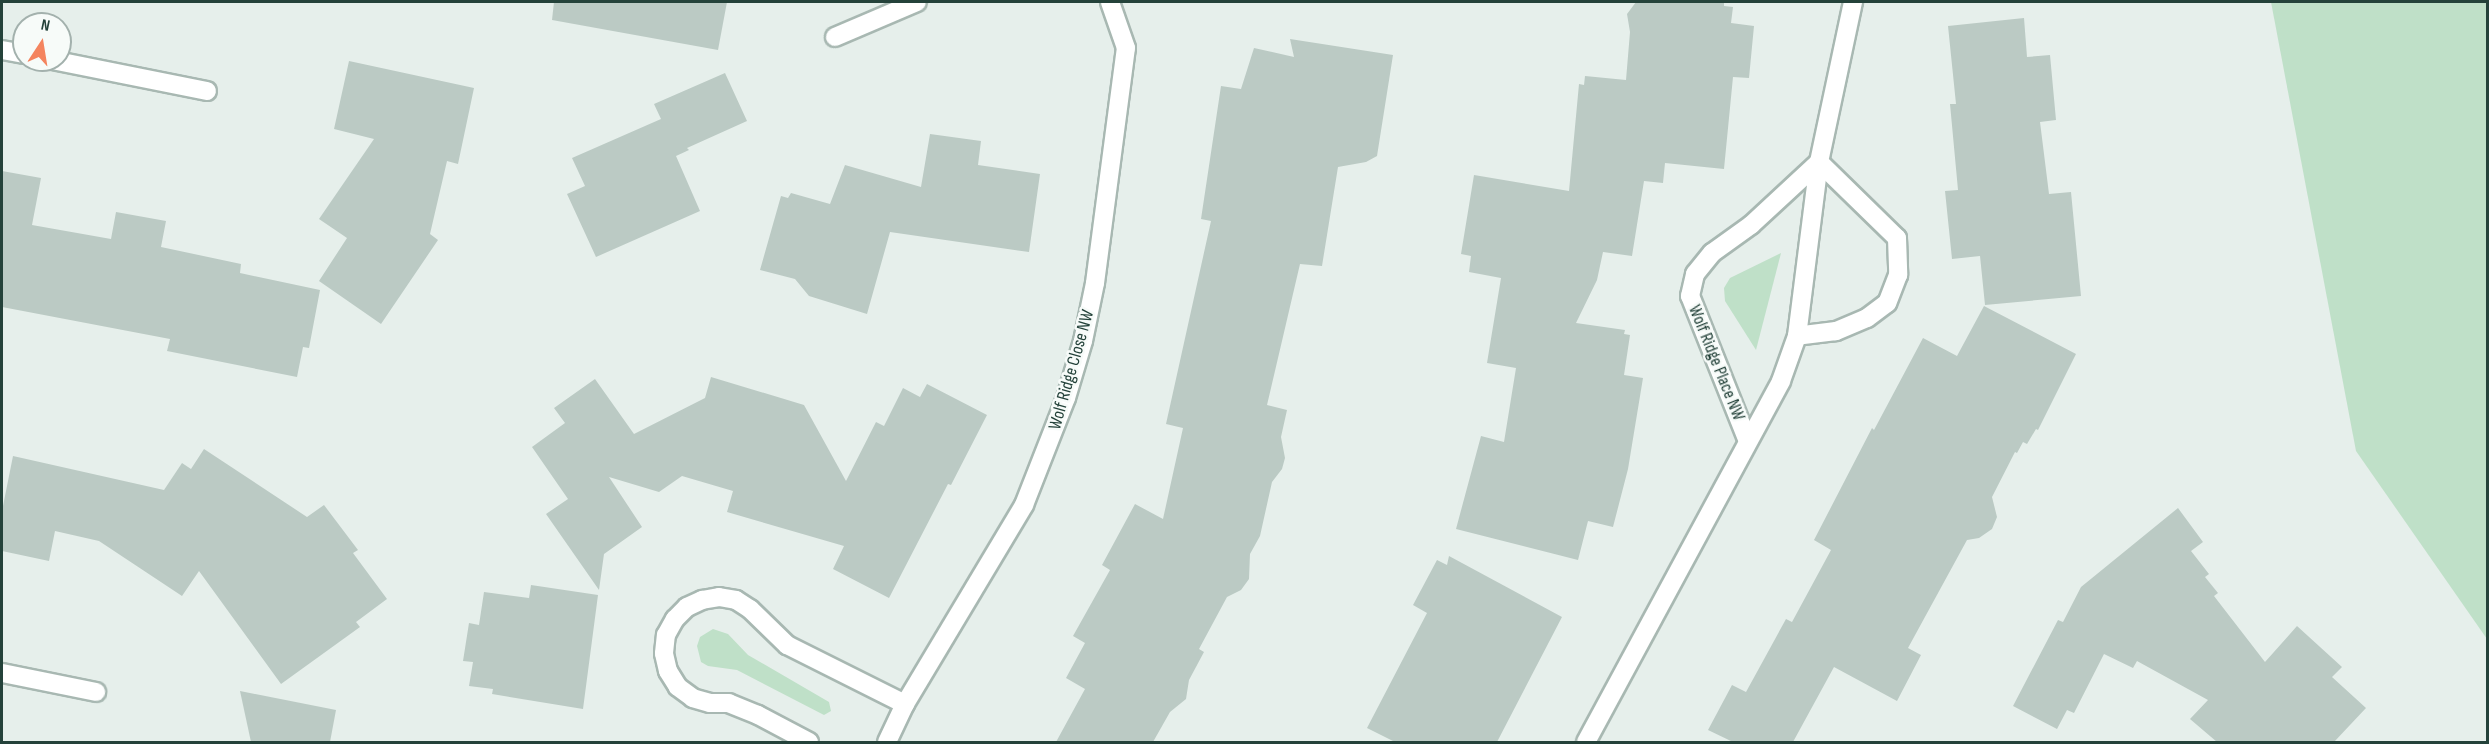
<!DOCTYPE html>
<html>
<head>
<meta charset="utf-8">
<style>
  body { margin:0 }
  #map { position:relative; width:2489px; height:744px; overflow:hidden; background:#e6efeb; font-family:"Sofia Sans Condensed",sans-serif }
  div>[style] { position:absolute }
  .green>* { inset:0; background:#bfe0c8 }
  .building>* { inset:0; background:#bbcac4 }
  .roads { filter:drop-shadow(2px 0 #a8b8b2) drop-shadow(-2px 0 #a8b8b2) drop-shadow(0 2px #a8b8b2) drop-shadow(0 -2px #a8b8b2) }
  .minor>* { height:18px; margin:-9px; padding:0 9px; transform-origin:9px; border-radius:9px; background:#fff }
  span { translate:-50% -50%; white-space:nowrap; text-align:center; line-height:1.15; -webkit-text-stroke:5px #f7fbf9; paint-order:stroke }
  .street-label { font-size:18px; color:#24423a }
  .frame { position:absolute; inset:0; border:3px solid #24423a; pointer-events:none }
  .north { position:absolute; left:12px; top:12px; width:60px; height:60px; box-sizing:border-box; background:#f7fbf9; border:2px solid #a3b1ad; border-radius:50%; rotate:12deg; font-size:16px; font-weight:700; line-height:24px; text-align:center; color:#24423a }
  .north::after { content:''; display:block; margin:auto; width:21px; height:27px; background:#f4845f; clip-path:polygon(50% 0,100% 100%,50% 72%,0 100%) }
</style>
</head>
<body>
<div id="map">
  <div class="green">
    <div style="clip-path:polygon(2271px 2px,2487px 2px,2487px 639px,2356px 451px)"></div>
    <div style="clip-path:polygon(1781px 253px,1756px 350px,1725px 301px,1724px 288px,1730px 278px)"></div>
    <div style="clip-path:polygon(713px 629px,728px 634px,748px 655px,829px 702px,831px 711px,824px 715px,737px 670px,708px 666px,701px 662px,697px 646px,700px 637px)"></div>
  </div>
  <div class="building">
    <div style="clip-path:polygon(554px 2px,727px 2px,718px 50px,552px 20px)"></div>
    <div style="clip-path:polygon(1636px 2px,1724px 2px,1724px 6px,1733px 7px,1731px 23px,1754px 26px,1749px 78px,1733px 77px,1724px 169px,1665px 163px,1663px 183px,1644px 181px,1632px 256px,1603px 252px,1597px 280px,1576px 323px,1625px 330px,1624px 334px,1630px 335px,1624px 375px,1643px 378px,1628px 469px,1613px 527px,1588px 521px,1578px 560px,1456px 529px,1481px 436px,1504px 442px,1516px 368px,1487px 363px,1501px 278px,1469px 272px,1471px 256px,1461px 254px,1474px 175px,1569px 191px,1579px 84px,1584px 85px,1585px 76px,1626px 80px,1630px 32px,1627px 14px)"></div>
    <div style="clip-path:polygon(2024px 18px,2027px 57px,2050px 55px,2056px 120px,2040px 122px,2049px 194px,2071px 192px,2081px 296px,1985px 305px,1980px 256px,1952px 259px,1945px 191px,1958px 190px,1950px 104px,1956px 104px,1948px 26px)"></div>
    <div style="clip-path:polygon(1290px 39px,1393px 55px,1377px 156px,1366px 162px,1338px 167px,1322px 266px,1300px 264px,1267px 405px,1287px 410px,1281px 437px,1285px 458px,1282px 469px,1272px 482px,1260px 536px,1250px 554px,1249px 579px,1241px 590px,1227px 597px,1199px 649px,1204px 652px,1189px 680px,1186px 699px,1170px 712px,1153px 742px,1056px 742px,1085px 689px,1066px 678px,1085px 643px,1073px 636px,1110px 570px,1102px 565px,1135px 504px,1163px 519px,1183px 428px,1166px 424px,1211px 221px,1201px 219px,1221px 86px,1241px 89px,1254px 48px,1294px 57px)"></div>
    <div style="clip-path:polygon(349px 61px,474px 88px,458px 164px,447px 161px,430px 234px,438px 240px,381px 324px,319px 281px,347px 238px,319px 219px,374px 139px,334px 129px)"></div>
    <div style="clip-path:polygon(725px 73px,747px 121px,687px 148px,689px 150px,676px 156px,700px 211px,596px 257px,567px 194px,585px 186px,572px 158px,661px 119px,654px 104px)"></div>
    <div style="clip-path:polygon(930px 134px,981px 141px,978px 165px,1040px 174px,1029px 252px,890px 232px,867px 314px,809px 296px,795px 279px,760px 270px,781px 196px,788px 198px,791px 193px,830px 204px,845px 165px,921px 187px)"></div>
    <div style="clip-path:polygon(2px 171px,41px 178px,32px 225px,111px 239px,116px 212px,166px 221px,161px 247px,241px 264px,240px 273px,320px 290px,309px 348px,303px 347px,297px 377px,167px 351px,170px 339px,2px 307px)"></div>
    <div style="clip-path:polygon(1984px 306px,2076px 354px,2038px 430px,2036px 429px,2027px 444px,2023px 442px,2017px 453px,2015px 452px,1992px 497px,1997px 517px,1992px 529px,1979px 538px,1967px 540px,1908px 648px,1921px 655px,1897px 701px,1834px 667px,1793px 742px,1733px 742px,1708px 730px,1732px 685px,1746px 692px,1786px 619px,1792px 622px,1831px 550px,1814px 540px,1872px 428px,1874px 430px,1923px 338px,1957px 356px)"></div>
    <div style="clip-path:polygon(711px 377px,804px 405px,846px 481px,876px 422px,884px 426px,903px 388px,920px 397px,927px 384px,987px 415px,951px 485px,948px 484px,889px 598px,833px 569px,844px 546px,727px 512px,733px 491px,682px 476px,659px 492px,609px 477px,642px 527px,604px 554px,599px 590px,546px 514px,568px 499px,532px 447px,565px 423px,554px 408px,595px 379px,634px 434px,705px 398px)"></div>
    <div style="clip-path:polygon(204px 449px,307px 517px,324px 505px,358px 550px,353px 553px,387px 599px,356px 622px,360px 627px,281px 684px,199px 571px,182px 596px,99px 541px,55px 531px,49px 561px,2px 551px,2px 511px,13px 456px,164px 490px,182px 463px,191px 469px)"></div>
    <div style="clip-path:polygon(2178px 508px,2203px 542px,2191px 551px,2209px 574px,2205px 577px,2218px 593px,2214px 596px,2265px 662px,2297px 626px,2342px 667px,2332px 677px,2366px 708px,2334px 742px,2217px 742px,2190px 719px,2208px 700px,2137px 661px,2133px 668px,2104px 654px,2074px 713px,2067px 710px,2057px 729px,2013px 706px,2058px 620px,2063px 622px,2081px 587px)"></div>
    <div style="clip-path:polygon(1449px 556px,1562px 617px,1497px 742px,1395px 742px,1367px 728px,1427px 613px,1413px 605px,1437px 560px,1447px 565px)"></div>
    <div style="clip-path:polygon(531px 585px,598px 595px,583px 709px,492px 694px,493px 689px,469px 686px,473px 662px,463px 661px,469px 623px,479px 625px,484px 592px,529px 598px)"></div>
    <div style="clip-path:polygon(240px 691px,336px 710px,330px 742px,251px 742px)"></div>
  </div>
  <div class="roads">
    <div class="minor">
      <div style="left:835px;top:37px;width:89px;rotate:-23.1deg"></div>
      <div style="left:2px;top:50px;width:22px;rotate:10deg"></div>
      <div style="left:52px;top:60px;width:158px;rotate:11.3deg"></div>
      <div style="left:1747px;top:439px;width:154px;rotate:-111.7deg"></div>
      <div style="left:1690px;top:296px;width:23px;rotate:-77deg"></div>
      <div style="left:1695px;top:274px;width:27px;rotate:-51deg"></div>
      <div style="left:1712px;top:253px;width:48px;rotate:-35.7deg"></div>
      <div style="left:1751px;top:225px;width:93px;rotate:-42.8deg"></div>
      <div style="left:1819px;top:162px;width:109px;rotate:44.3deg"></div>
      <div style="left:1897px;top:238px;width:37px;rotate:88deg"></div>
      <div style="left:1898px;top:275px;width:30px;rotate:111deg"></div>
      <div style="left:1887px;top:303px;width:25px;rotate:143deg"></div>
      <div style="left:1867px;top:318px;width:34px;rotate:157deg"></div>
      <div style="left:1836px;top:331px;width:39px;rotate:173deg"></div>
      <div style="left:2px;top:673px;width:96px;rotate:11.4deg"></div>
      <div style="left:809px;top:742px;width:58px;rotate:-152.1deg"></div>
      <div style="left:758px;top:715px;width:31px;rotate:-158deg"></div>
      <div style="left:729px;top:703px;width:19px;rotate:180deg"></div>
      <div style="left:710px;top:703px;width:18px;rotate:-164deg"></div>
      <div style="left:693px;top:698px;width:19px;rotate:-144deg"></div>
      <div style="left:678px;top:687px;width:19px;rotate:-122deg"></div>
      <div style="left:668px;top:671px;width:18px;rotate:-103deg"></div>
      <div style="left:664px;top:653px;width:18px;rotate:-84deg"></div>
      <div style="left:666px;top:635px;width:18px;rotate:-61deg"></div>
      <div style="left:675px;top:619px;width:17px;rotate:-45deg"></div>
      <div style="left:687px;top:607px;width:17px;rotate:-25deg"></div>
      <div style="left:702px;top:600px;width:17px;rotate:-10deg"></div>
      <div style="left:719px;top:597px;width:17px;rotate:10deg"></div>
      <div style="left:736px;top:600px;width:17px;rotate:33deg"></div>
      <div style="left:750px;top:609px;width:52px;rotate:44.2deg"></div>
      <div style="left:787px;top:645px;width:132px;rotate:26.6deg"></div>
      <div style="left:887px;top:742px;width:42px;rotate:-64.7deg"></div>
      <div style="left:905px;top:704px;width:232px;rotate:-59.1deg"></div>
      <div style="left:1024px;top:505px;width:115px;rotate:-68.6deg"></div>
      <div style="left:1066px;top:398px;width:59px;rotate:-73.4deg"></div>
      <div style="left:1083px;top:341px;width:59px;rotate:-78.3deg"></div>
      <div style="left:1095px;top:283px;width:237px;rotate:-82.5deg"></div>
      <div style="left:1126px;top:48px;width:49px;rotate:-109.2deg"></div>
      <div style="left:1586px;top:742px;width:410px;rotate:-61.6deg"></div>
      <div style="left:1781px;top:381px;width:48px;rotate:-70.4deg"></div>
      <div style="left:1797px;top:336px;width:175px;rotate:-82.8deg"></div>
      <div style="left:1819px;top:162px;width:164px;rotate:-78deg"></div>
    </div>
  </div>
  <div class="street-label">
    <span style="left:1716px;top:363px;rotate:68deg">Wolf Ridge Place NW</span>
    <span style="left:1072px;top:370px;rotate:-74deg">Wolf Ridge Close NW</span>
  </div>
  <div class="frame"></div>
  <div class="north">N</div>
</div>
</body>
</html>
